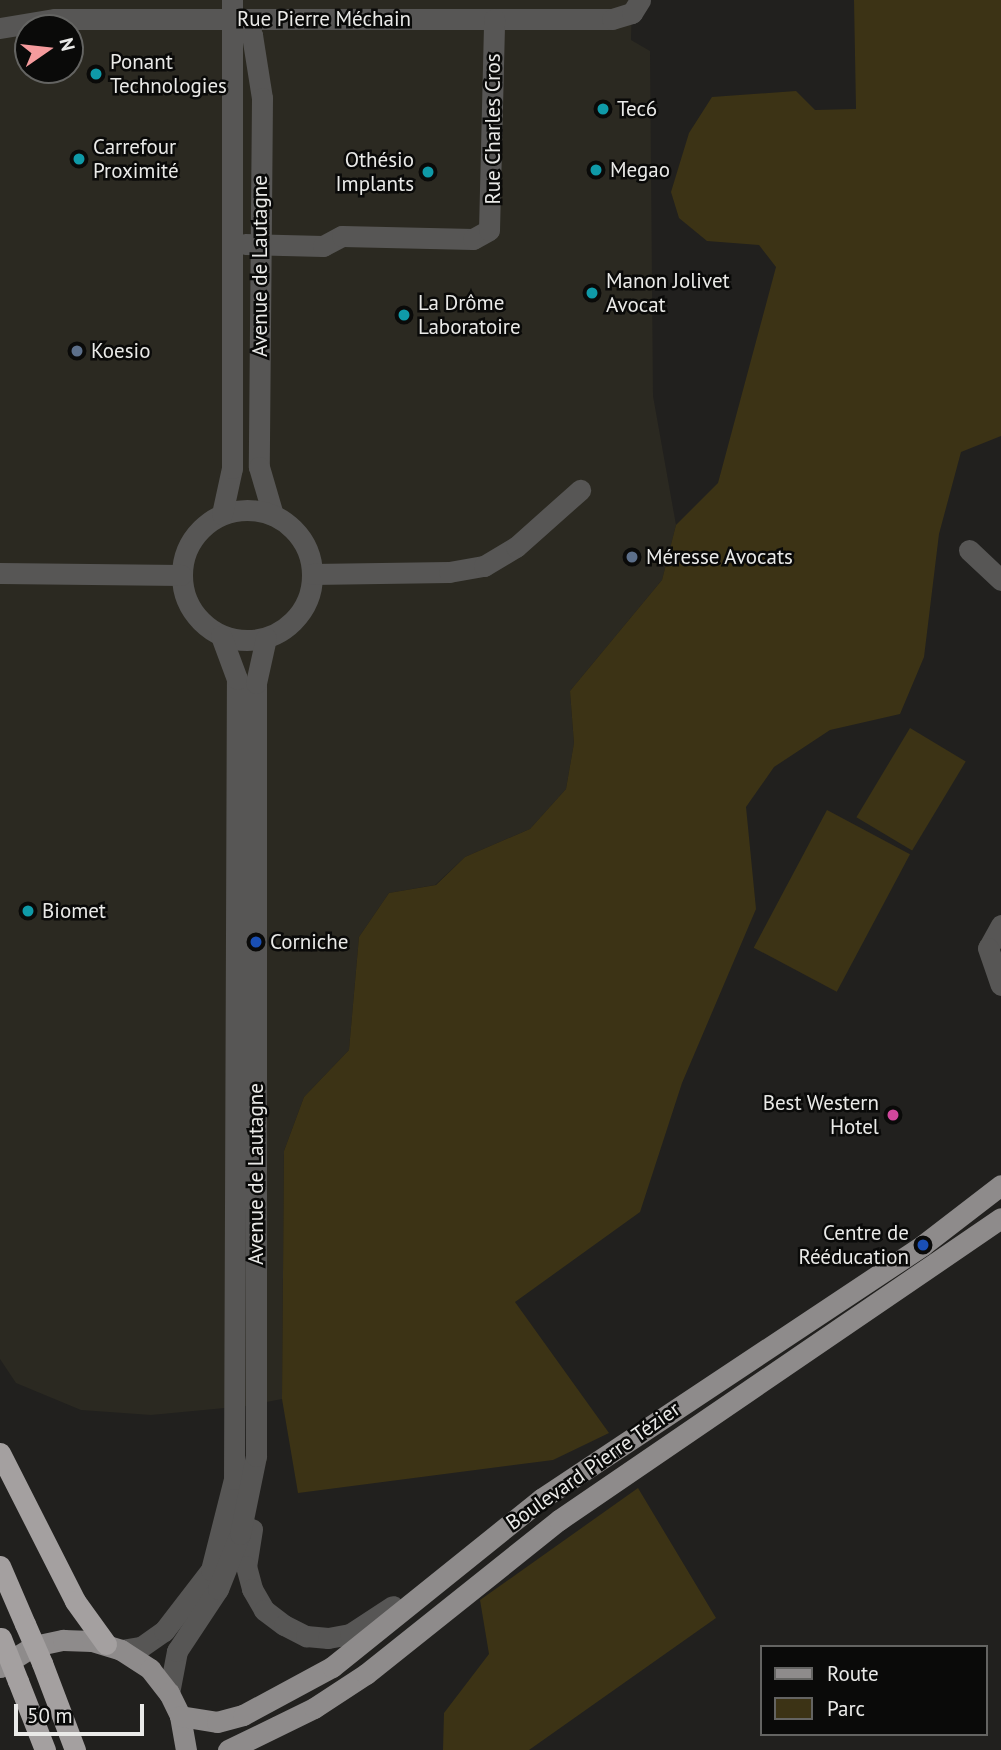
<!DOCTYPE html>
<html>
<head>
<meta charset="utf-8">
<style>
  body { margin:0 }
  #map { position:relative; width:1001px; height:1750px; overflow:hidden; background:#21201e; font-family:"PT Sans",sans-serif }
  div>[style] { position:absolute }
  .built>* { inset:0; background:#2b2921 }
  .green>* { inset:0; background:#3c3315; transform-origin:0 0 }
  .minor>* { height:21px; margin:-10.5px; padding:0 10.5px; transform-origin:10.5px; border-radius:10.5px; background:#575655 }
  .minor>.ring { margin:-10.5px; padding:0; box-sizing:content-box; background:none; border:21px solid #575655; border-radius:50% }
  .major>* { height:21px; margin:-10.5px; padding:0 10.5px; transform-origin:10.5px; border-radius:10.5px; background:#8e8b8b }
  .highway>* { height:21px; margin:-10.5px; padding:0 10.5px; transform-origin:10.5px; border-radius:10.5px; background:#a4a0a0 }
  .highway-bridge>* { height:21px; margin:-10.5px; padding:0 10.5px; transform-origin:10.5px; border-radius:10.5px; background:#a4a0a0 }
  .dots>* { width:19px; height:19px; translate:-50% -50%; box-sizing:border-box; border:4px solid #0a0a09; border-radius:50% }
  span { translate:-50% -50%; white-space:nowrap; text-align:center; line-height:1.15; -webkit-text-stroke:5px #0a0a09; paint-order:stroke }
  .street-label { font-size:21px; color:#eaeae8 }
  .poi-label { font-size:21px; color:#eaeae8 }
  .left { translate:0 -50%; text-align:left }
  .right { translate:-100% -50%; text-align:right }
  .legend { position:absolute; left:760px; top:1645px; width:228px; height:91px; box-sizing:border-box; background:#0a0a09; border:2px solid #646462; margin:0; padding:9px 12px; list-style:none; font-size:21px; color:#eaeae8 }
  .legend li { display:flex; align-items:center; gap:14px; height:35px }
  .legend b { width:35px; border:2px solid #646462 }
  .north { position:absolute; left:14px; top:14px; width:70px; height:70px; box-sizing:border-box; background:#0a0a09; border:2px solid #646462; border-radius:50%; rotate:76deg; font-size:19px; font-weight:700; line-height:28px; text-align:center; color:#eaeae8 }
  .north::after { content:''; display:block; margin:auto; width:24px; height:32px; background:#f59b9d; clip-path:polygon(50% 0,100% 100%,50% 72%,0 100%) }
  .scale { position:absolute; left:14px; top:1704px; width:130px; height:32px; box-sizing:border-box; border:4px solid #eaeae8; border-top:0; padding-left:9px; font-size:21px; line-height:24px; white-space:nowrap; color:#eaeae8; -webkit-text-stroke:5px #0a0a09; paint-order:stroke }
</style>
</head>
<body>
<div id="map">
  <div class="built">
    <div style="clip-path:polygon(evenodd,0 0,632px 0,631px 40px,650px 51px,653px 396px,676px 525px,662px 580px,570px 691px,574px 743px,566px 789px,530px 829px,465px 857px,435px 885px,389px 893px,359px 937px,349px 1050px,304px 1097px,284px 1151px,282px 1399px,246px 1406px,151px 1415px,81px 1410px,16px 1383px,0 1359px,0 0,28px 28px,70px 28px,70px 70px,28px 70px,28px 28px)"></div>
  </div>
  <div class="green">
    <div style="clip-path:polygon(854px 0,1001px 0,1001px 436px,961px 452px,939px 534px,924px 657px,900px 714px,830px 730px,774px 767px,746px 807px,756px 909px,682px 1083px,640px 1212px,515px 1302px,609px 1433px,553px 1460px,298px 1493px,282px 1399px,284px 1151px,304px 1097px,349px 1050px,359px 937px,389px 893px,436px 885px,465px 857px,530px 829px,566px 789px,574px 743px,570px 691px,662px 580px,676px 525px,718px 483px,776px 267px,759px 245px,707px 241px,679px 218px,671px 192px,689px 133px,712px 97px,796px 91px,815px 110px,856px 109px)"></div>
    <div style="left:910px;top:728px;width:65px;height:104px;rotate:31deg"></div>
    <div style="left:827px;top:810px;width:94px;height:156px;rotate:28deg"></div>
    <div style="clip-path:polygon(638px 1488px,716px 1618px,529px 1750px,443px 1750px,444px 1713px,489px 1654px,480px 1600px)"></div>
  </div>
  <div class="minor">
    <div style="left:242px;top:19px;width:19px;rotate:58deg"></div>
    <div style="left:252px;top:35px;width:64px;rotate:81deg"></div>
    <div style="left:262px;top:98px;width:369px;rotate:90.5deg"></div>
    <div style="left:259px;top:467px;width:50px;rotate:73.7deg"></div>
    <div style="left:0;top:28px;width:56px;rotate:-9.3deg"></div>
    <div style="left:55px;top:19px;width:557px"></div>
    <div style="left:612px;top:19px;width:21px;rotate:-17deg"></div>
    <div style="left:632px;top:13px;width:15px;rotate:-58deg"></div>
    <div style="left:245px;top:244px;width:78px;rotate:1.5deg"></div>
    <div style="left:323px;top:246px;width:21px;rotate:-28deg"></div>
    <div style="left:342px;top:236px;width:131px;rotate:1.3deg"></div>
    <div style="left:473px;top:239px;width:18px;rotate:-29deg"></div>
    <div style="left:489px;top:230px;width:211px;rotate:-88.6deg"></div>
    <div class="ring" style="left:182px;top:510px;width:109px;height:109px"></div>
    <div style="left:222px;top:514px;width:47px;rotate:-77.7deg"></div>
    <div style="left:232px;top:468px;width:468px;rotate:-90deg"></div>
    <div style="left:969px;top:550px;width:44px;rotate:43.2deg"></div>
    <div style="left:0;top:573px;width:181px;rotate:0.6deg"></div>
    <div style="left:312px;top:574px;width:137px;rotate:-0.8deg"></div>
    <div style="left:449px;top:572px;width:36px;rotate:-10deg"></div>
    <div style="left:484px;top:566px;width:37px;rotate:-31deg"></div>
    <div style="left:516px;top:547px;width:86px;rotate:-41.7deg"></div>
    <div style="left:1001px;top:925px;width:26px;rotate:119deg"></div>
    <div style="left:988px;top:948px;width:39px;rotate:71deg"></div>
    <div style="left:252px;top:1529px;width:37px;rotate:99deg"></div>
    <div style="left:246px;top:1566px;width:24px;rotate:75deg"></div>
    <div style="left:252px;top:1589px;width:24px;rotate:60deg"></div>
    <div style="left:264px;top:1610px;width:25px;rotate:37deg"></div>
    <div style="left:284px;top:1625px;width:25px;rotate:27deg"></div>
    <div style="left:306px;top:1636px;width:22px;rotate:5deg"></div>
    <div style="left:328px;top:1638px;width:22px;rotate:-10deg"></div>
    <div style="left:350px;top:1634px;width:51px;rotate:-33.1deg"></div>
    <div style="left:121px;top:1650px;width:20px;rotate:-9deg"></div>
    <div style="left:141px;top:1647px;width:28px;rotate:-35deg"></div>
    <div style="left:164px;top:1631px;width:77px;rotate:-52.4deg"></div>
    <div style="left:211px;top:1570px;width:94px;rotate:-75.8deg"></div>
    <div style="left:234px;top:1479px;width:800px;rotate:-89.79deg"></div>
    <div style="left:237px;top:679px;width:46px;rotate:-110.4deg"></div>
    <div style="left:169px;top:1693px;width:43px;rotate:-79.2deg"></div>
    <div style="left:177px;top:1651px;width:74px;rotate:-56.5deg"></div>
    <div style="left:218px;top:1589px;width:59px;rotate:-68.2deg"></div>
    <div style="left:240px;top:1534px;width:80px;rotate:-78.4deg"></div>
    <div style="left:256px;top:1456px;width:773px;rotate:-90deg"></div>
    <div style="left:256px;top:683px;width:46px;rotate:-77.5deg"></div>
  </div>
  <div class="major">
    <div style="left:0;top:1667px;width:40px;rotate:-32deg"></div>
    <div style="left:34px;top:1646px;width:30px;rotate:-12deg"></div>
    <div style="left:63px;top:1640px;width:29px;rotate:2deg"></div>
    <div style="left:92px;top:1641px;width:30px;rotate:17deg"></div>
    <div style="left:121px;top:1650px;width:35px;rotate:33deg"></div>
    <div style="left:150px;top:1669px;width:31px;rotate:52deg"></div>
    <div style="left:169px;top:1693px;width:25px;rotate:64deg"></div>
    <div style="left:180px;top:1716px;width:35px;rotate:80deg"></div>
    <div style="left:180px;top:1716px;width:37px;rotate:9deg"></div>
    <div style="left:217px;top:1722px;width:27px;rotate:-15deg"></div>
    <div style="left:243px;top:1715px;width:101px;rotate:-28.3deg"></div>
    <div style="left:332px;top:1667px;width:268px;rotate:-38.8deg"></div>
    <div style="left:541px;top:1499px;width:459px;rotate:-33.6deg"></div>
    <div style="left:923px;top:1245px;width:98px;rotate:-37.6deg"></div>
    <div style="left:228px;top:1750px;width:96px;rotate:-26deg"></div>
    <div style="left:314px;top:1708px;width:62px;rotate:-33.2deg"></div>
    <div style="left:366px;top:1674px;width:247px;rotate:-38.6deg"></div>
    <div style="left:559px;top:1520px;width:535px;rotate:-34.34deg"></div>
  </div>
  <div class="highway">
    <div style="left:0;top:1453px;width:166px;rotate:63.1deg"></div>
    <div style="left:75px;top:1601px;width:53px;rotate:54.2deg"></div>
    <div style="left:0;top:1566px;width:63px;rotate:66.7deg"></div>
    <div style="left:42px;top:1663px;width:93px;rotate:69.2deg"></div>
    <div style="left:18px;top:1681px;width:74px;rotate:68.6deg"></div>
  </div>
  <div class="highway-bridge">
    <div style="left:25px;top:1624px;width:43px;rotate:66.4deg"></div>
    <div style="left:1px;top:1638px;width:46px;rotate:68.4deg"></div>
  </div>
  <div class="dots">
    <div style="left:96px;top:74px;background:#0f9aa8"></div>
    <div style="left:603px;top:109px;background:#0f9aa8"></div>
    <div style="left:79px;top:159px;background:#0f9aa8"></div>
    <div style="left:596px;top:170px;background:#0f9aa8"></div>
    <div style="left:428px;top:172px;background:#0f9aa8"></div>
    <div style="left:592px;top:293px;background:#0f9aa8"></div>
    <div style="left:404px;top:315px;background:#0f9aa8"></div>
    <div style="left:77px;top:351px;background:#5c6f8a"></div>
    <div style="left:632px;top:557px;background:#5c6f8a"></div>
    <div style="left:28px;top:911px;background:#0f9aa8"></div>
    <div style="left:256px;top:942px;background:#1a4fb4"></div>
    <div style="left:893px;top:1115px;background:#d1479c"></div>
    <div style="left:923px;top:1245px;background:#1a4fb4"></div>
  </div>
  <div class="street-label">
    <span style="left:324px;top:19px">Rue Pierre Méchain</span>
    <span style="left:493px;top:129px;rotate:-90deg">Rue Charles Cros</span>
    <span style="left:260px;top:266px;rotate:-90deg">Avenue de Lautagne</span>
    <span style="left:256px;top:1174px;rotate:-90deg">Avenue de Lautagne</span>
    <span style="left:593px;top:1466px;rotate:-35deg">Boulevard Pierre Tézier</span>
  </div>
  <div class="poi-label">
    <span class="left" style="left:110px;top:74px">Ponant<br>Technologies</span>
    <span class="left" style="left:617px;top:109px">Tec6</span>
    <span class="left" style="left:93px;top:159px">Carrefour<br>Proximité</span>
    <span class="right" style="left:414px;top:172px">Othésio<br>Implants</span>
    <span class="left" style="left:610px;top:170px">Megao</span>
    <span class="left" style="left:606px;top:293px">Manon Jolivet<br>Avocat</span>
    <span class="left" style="left:418px;top:315px">La Drôme<br>Laboratoire</span>
    <span class="left" style="left:91px;top:351px">Koesio</span>
    <span class="left" style="left:646px;top:557px">Méresse Avocats</span>
    <span class="left" style="left:42px;top:911px">Biomet</span>
    <span class="left" style="left:270px;top:942px">Corniche</span>
    <span class="right" style="left:879px;top:1115px">Best Western<br>Hotel</span>
    <span class="right" style="left:909px;top:1245px">Centre de<br>Rééducation</span>
  </div>
  <ul class="legend">
  <li><b style="height:9px;background:#8e8b8b"></b>Route</li>
  <li><b style="height:19px;background:#3c3315"></b>Parc</li>
  </ul>
  <div class="north">N</div>
  <div class="scale">50 m</div>
</div>
</body>
</html>
